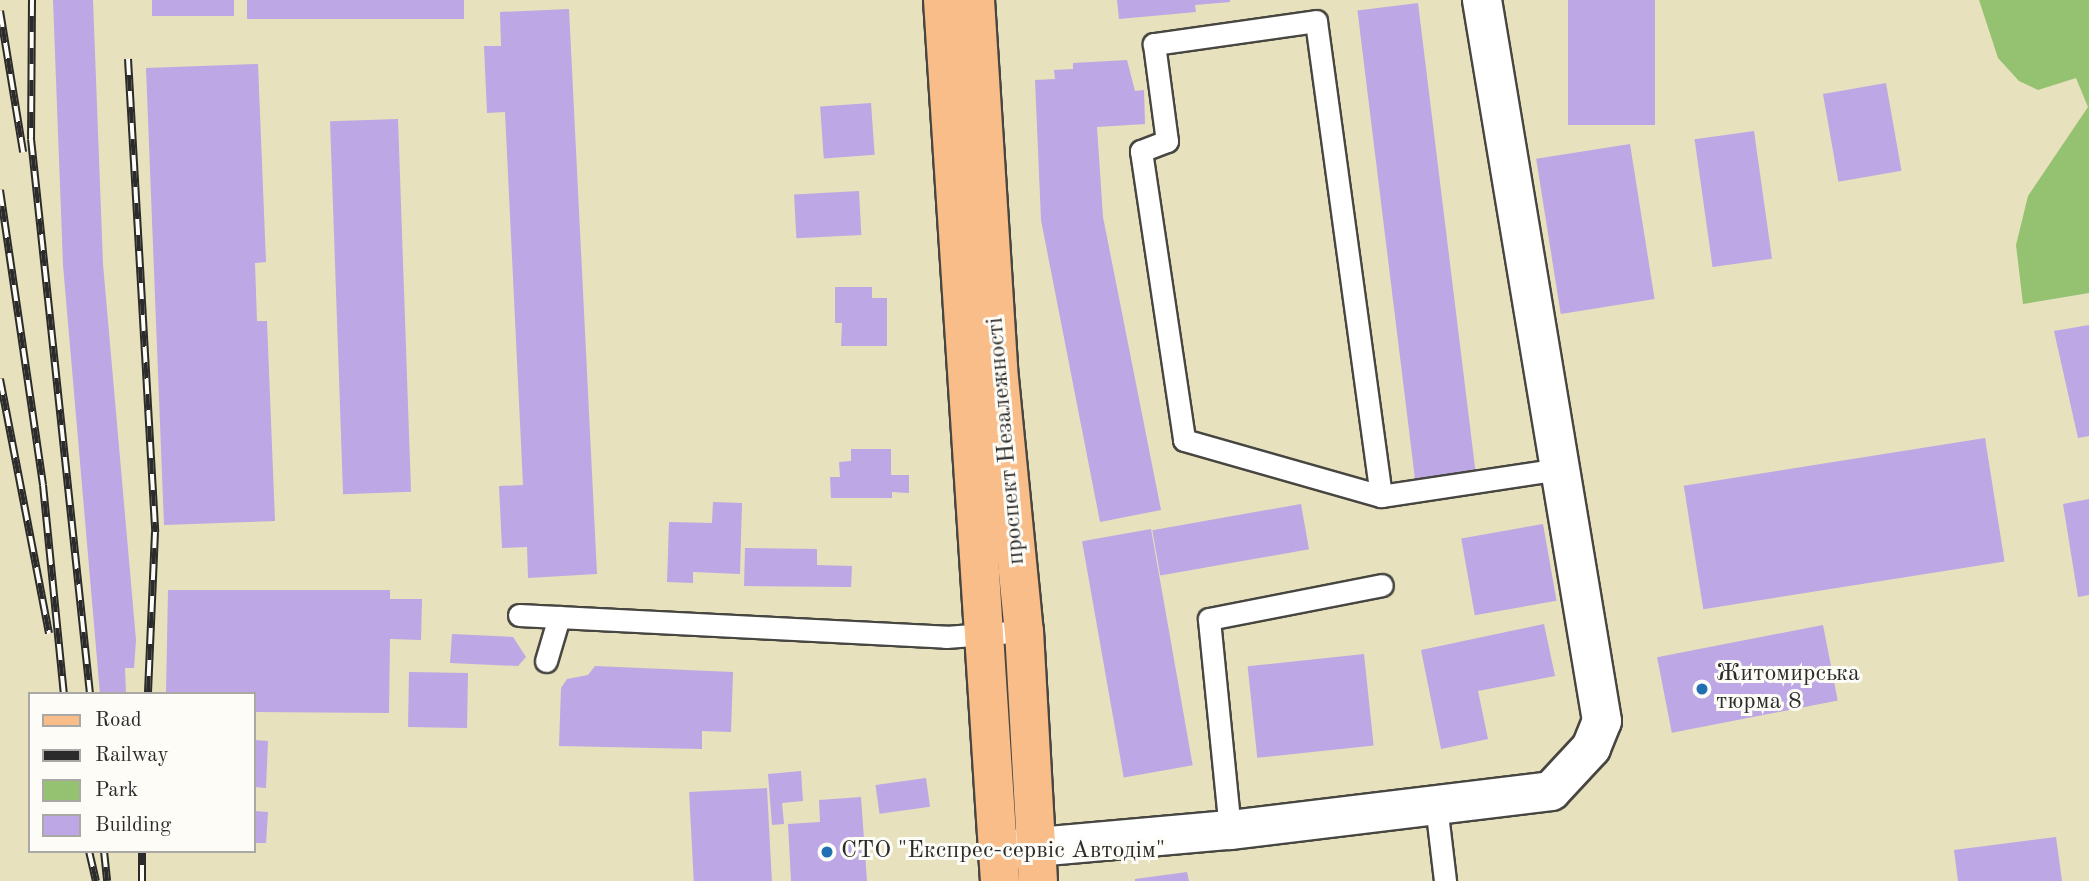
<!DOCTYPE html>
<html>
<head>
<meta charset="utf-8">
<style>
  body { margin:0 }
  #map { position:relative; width:2089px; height:881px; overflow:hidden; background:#e8e1bd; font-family:"Old Standard TT",serif }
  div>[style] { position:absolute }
  .green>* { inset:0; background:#94c271 }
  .building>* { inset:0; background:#bda7e4; transform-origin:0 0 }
  .roads { filter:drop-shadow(2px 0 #474641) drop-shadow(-2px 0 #474641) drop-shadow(0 2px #474641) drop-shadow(0 -2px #474641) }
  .service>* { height:21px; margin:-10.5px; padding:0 10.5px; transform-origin:10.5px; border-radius:10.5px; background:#fff }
  .minor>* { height:38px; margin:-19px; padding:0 19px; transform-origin:19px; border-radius:19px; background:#fff }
  .primary>* { height:38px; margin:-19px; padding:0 19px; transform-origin:19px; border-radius:19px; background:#f8bd89 }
  .rail>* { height:8px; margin-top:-4px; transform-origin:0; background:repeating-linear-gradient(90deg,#fdfcf7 0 16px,#2b2b2b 0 32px); box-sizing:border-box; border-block:2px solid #2b2b2b }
  .dots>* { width:19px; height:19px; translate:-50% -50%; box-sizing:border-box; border:4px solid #fdfcf7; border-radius:50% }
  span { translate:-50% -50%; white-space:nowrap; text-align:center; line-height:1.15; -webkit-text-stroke:6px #fdfcf7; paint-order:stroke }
  .street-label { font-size:24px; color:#2b2b2b }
  .poi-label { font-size:24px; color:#2b2b2b }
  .left { translate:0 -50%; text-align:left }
  .legend { position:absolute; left:28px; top:692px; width:228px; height:161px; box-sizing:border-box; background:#fdfcf7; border:2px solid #a9a8a5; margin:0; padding:9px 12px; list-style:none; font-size:21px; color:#2b2b2b }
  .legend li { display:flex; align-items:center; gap:14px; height:35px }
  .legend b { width:35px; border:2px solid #a9a8a5 }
</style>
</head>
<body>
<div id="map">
  <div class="green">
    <div style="clip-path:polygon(1979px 0,2089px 0,2089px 293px,2023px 304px,2016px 245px,2028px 196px,2088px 107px,2076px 78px,2038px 90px,2019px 81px,1998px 58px)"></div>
  </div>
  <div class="building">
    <div style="clip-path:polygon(53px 0,93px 0,103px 264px,136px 640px,134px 668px,125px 668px,126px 694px,100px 694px,63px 265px)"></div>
    <div style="left:152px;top:0;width:82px;height:16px"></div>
    <div style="left:247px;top:0;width:217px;height:19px"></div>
    <div style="clip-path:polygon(1117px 0,1230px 0,1230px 2px,1195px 5px,1196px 12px,1119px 19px)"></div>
    <div style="left:1568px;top:0;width:87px;height:125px"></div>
    <div style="left:1418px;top:3px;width:479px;height:61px;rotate:83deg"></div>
    <div style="clip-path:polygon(569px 9px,597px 574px,528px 578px,527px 547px,502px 548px,499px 486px,523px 485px,505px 112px,487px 113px,484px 46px,501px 46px,500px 12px)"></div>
    <div style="clip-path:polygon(1127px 60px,1135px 91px,1144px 90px,1145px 124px,1097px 127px,1103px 217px,1161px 510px,1100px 522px,1041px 220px,1035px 80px,1055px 79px,1054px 70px,1073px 69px,1073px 63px)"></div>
    <div style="clip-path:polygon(258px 64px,266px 262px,255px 263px,257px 321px,267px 321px,275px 521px,164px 525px,146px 68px)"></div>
    <div style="left:1886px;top:83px;width:89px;height:64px;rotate:80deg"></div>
    <div style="left:871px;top:103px;width:52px;height:51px;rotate:86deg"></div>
    <div style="left:398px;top:119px;width:373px;height:68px;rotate:88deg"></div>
    <div style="left:1754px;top:131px;width:129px;height:60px;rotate:82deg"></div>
    <div style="left:1630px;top:144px;width:157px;height:95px;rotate:81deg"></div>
    <div style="left:859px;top:191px;width:44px;height:65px;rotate:87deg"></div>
    <div style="clip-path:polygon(835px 287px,872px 287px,872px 298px,887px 298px,887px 346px,841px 346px,842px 323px,835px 323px)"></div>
    <div style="clip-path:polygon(2089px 325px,2089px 436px,2078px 438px,2054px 331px)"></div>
    <div style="left:1985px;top:438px;width:125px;height:305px;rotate:81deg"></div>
    <div style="clip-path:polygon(851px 449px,891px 449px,891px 475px,909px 475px,909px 493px,892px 492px,892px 498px,831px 498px,830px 477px,840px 477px,839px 462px,851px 461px)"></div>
    <div style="clip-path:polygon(2089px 499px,2089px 595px,2078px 597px,2063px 504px)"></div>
    <div style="clip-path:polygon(713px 502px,742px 503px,740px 574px,693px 572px,693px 583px,667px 582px,669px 522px,712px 523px)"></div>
    <div style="left:1301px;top:504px;width:46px;height:151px;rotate:80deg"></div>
    <div style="left:1543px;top:524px;width:78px;height:83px;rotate:80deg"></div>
    <div style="left:1151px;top:529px;width:240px;height:70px;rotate:80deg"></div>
    <div style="clip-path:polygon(745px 548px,817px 549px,817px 565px,852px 566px,851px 587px,744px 586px)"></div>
    <div style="clip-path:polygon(168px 590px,390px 590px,390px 599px,422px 599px,421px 640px,390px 639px,389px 713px,254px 712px,254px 694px,166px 694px)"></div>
    <div style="clip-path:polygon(1544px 624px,1555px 676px,1478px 691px,1488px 739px,1441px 749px,1421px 650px)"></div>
    <div style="left:1823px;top:625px;width:77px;height:169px;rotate:79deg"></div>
    <div style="clip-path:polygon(452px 634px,513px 637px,526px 657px,518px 666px,450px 663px)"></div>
    <div style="left:1364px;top:654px;width:92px;height:117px;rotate:84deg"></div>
    <div style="clip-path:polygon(595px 666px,733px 672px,731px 732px,702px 731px,702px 749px,559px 746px,561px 688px,567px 679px,588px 675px)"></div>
    <div style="left:409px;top:672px;width:59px;height:55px;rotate:1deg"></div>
    <div style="clip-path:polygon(254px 740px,268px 741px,266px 788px,254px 787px)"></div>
    <div style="clip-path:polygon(801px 771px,803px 801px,782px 803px,784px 824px,772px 825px,768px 774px)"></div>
    <div style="left:926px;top:778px;width:29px;height:51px;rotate:82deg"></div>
    <div style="left:767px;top:788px;width:93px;height:78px;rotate:87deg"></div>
    <div style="clip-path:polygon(861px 797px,867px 881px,791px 881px,788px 824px,820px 822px,819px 800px)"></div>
    <div style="clip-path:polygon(254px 811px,268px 812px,266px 843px,254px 843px)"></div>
    <div style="clip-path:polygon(2056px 837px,2062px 881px,1958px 881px,1954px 850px)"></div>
    <div style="clip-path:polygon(1187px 872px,1189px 881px,1135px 881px,1135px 879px)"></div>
  </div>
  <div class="roads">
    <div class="service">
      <div style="left:1381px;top:496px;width:479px;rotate:-97.8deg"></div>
      <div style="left:1316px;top:21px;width:164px;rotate:171.9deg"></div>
      <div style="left:1154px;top:44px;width:98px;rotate:82.4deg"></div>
      <div style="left:1167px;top:141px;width:28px;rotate:159deg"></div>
      <div style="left:1141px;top:151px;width:292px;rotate:81.5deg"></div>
      <div style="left:1184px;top:440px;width:205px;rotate:15.9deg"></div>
      <div style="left:1381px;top:496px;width:180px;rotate:-8.6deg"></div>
      <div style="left:519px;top:615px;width:428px;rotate:2.9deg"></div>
      <div style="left:946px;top:637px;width:78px;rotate:-4.4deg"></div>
      <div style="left:546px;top:661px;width:46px;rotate:-73.5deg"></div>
      <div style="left:1436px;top:805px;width:77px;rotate:83.2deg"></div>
      <div style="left:1230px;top:830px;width:212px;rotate:-95.7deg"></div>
      <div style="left:1209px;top:619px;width:176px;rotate:-11.1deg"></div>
    </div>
    <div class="minor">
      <div style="left:1004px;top:850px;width:227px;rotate:-5.1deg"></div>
      <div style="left:1230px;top:830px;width:323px;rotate:-6.9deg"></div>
      <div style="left:1551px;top:791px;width:59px;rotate:-47.1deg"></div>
      <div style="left:1591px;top:748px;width:29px;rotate:-68deg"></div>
      <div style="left:1602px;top:721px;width:731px;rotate:-99.45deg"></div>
    </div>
    <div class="primary">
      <div style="left:943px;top:0;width:883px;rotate:86.3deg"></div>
      <div style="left:975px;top:0;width:369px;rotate:86.4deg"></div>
      <div style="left:998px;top:368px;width:264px;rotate:84.4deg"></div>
      <div style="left:1024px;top:631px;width:250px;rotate:86.8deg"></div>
    </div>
  </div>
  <div class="rail">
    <div style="left:32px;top:0;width:139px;rotate:90.4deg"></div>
    <div style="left:31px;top:139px;width:558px;rotate:83.93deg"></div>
    <div style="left:0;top:11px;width:143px;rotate:80.7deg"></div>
    <div style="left:128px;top:59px;width:474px;rotate:86.7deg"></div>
    <div style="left:155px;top:532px;width:162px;rotate:92.5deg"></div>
    <div style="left:0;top:190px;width:298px;rotate:81.7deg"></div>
    <div style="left:43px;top:485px;width:210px;rotate:84.3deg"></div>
    <div style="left:0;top:379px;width:259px;rotate:79.1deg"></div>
    <div style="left:89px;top:851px;width:31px;rotate:77deg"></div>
    <div style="left:104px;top:851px;width:30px;rotate:84deg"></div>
    <div style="left:142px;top:881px;width:30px;rotate:-90deg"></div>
  </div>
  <div class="dots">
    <div style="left:1702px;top:689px;background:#1f6fb2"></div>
    <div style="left:827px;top:852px;background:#1f6fb2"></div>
  </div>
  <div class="street-label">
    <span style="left:1007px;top:441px;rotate:-95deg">проспект Незалежності</span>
  </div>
  <div class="poi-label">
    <span class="left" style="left:1716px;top:689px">Житомирська<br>тюрма 8</span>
    <span class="left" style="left:841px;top:852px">СТО "Експрес-сервіс Автодім"</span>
  </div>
  <ul class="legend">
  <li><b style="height:9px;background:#f8bd89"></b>Road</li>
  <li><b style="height:9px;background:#2b2b2b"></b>Railway</li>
  <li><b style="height:19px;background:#94c271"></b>Park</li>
  <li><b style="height:19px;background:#bda7e4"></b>Building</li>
  </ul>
</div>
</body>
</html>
